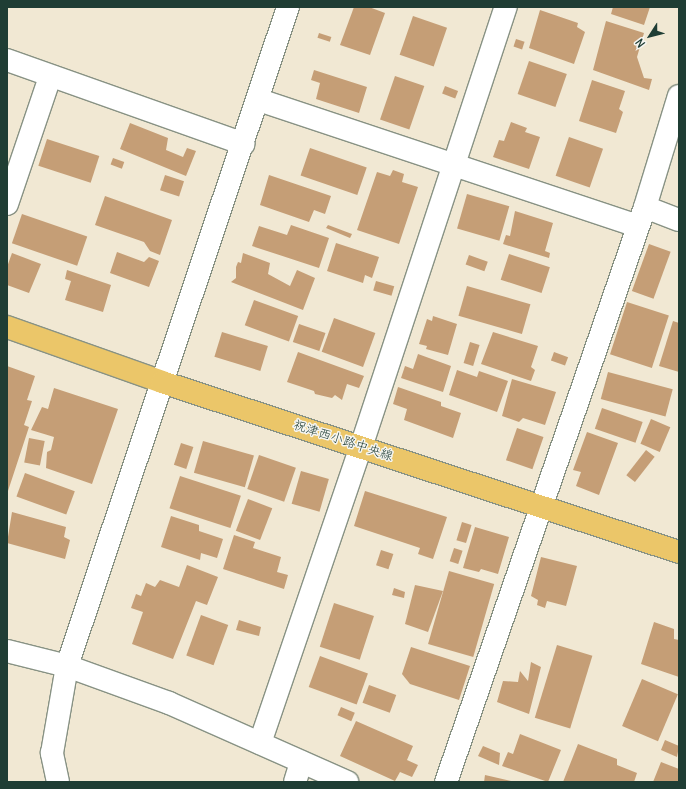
<!DOCTYPE html>
<html>
<head>
<meta charset="utf-8">
<style>
  body { margin:0 }
  #map { position:relative; width:686px; height:789px; overflow:hidden; background:#f1e8d3; font-family:Delius,"Klee One",sans-serif }
  div>[style] { position:absolute }
  .building>* { inset:0; background:#c59e76; transform-origin:0 0 }
  .roads { filter:drop-shadow(1px 0 #889284) drop-shadow(-1px 0 #889284) drop-shadow(0 1px #889284) drop-shadow(0 -1px #889284) }
  .minor>* { height:22px; margin:-11px; padding:0 11px; transform-origin:11px; border-radius:11px; background:#fff }
  .major>* { height:22px; margin:-11px; padding:0 11px; transform-origin:11px; border-radius:11px; background:#ebc669 }
  span { translate:-50% -50%; white-space:nowrap; text-align:center; line-height:1.15; -webkit-text-stroke:3px #f6f6f2; paint-order:stroke }
  .street-label { font-size:13px; color:#1f3d34 }
  .frame { position:absolute; inset:0; border:8px solid #1f3d34; pointer-events:none }
  .north { position:absolute; left:630px; top:16px; width:40px; height:40px; -webkit-text-stroke:3px #f6f6f2; paint-order:stroke; rotate:234deg; font-size:11px; font-weight:700; line-height:16px; text-align:center; color:#1f3d34 }
  .north::after { content:''; display:block; margin:auto; width:14px; height:18px; background:#1f3d34; clip-path:polygon(50% 0,100% 100%,50% 72%,0 100%) }
</style>
</head>
<body>
<div id="map">
  <div class="building">
    <div style="clip-path:polygon(354px 7px,369px 7px,385px 13px,370px 55px,340px 45px)"></div>
    <div style="clip-path:polygon(613px 7px,650px 7px,644px 25px,611px 14px)"></div>
    <div style="clip-path:polygon(540px 10px,578px 23px,577px 27px,585px 32px,574px 64px,529px 48px)"></div>
    <div style="left:413px;top:16px;width:36px;height:41px;rotate:19deg"></div>
    <div style="clip-path:polygon(606px 21px,644px 33px,637px 57px,644px 78px,652px 79px,649px 90px,593px 70px)"></div>
    <div style="left:319px;top:33px;width:13px;height:5px;rotate:18deg"></div>
    <div style="left:516px;top:39px;width:9px;height:8px;rotate:18deg"></div>
    <div style="left:529px;top:61px;width:40px;height:35px;rotate:19deg"></div>
    <div style="clip-path:polygon(314px 70px,367px 87px,359px 113px,316px 99px,320px 83px,311px 80px)"></div>
    <div style="left:395px;top:76px;width:31px;height:46px;rotate:19deg"></div>
    <div style="clip-path:polygon(592px 80px,625px 91px,619px 109px,623px 112px,616px 133px,579px 121px)"></div>
    <div style="left:445px;top:86px;width:14px;height:8px;rotate:21deg"></div>
    <div style="clip-path:polygon(511px 122px,527px 128px,525px 132px,540px 137px,529px 169px,493px 157px,499px 140px,504px 141px)"></div>
    <div style="clip-path:polygon(130px 123px,168px 138px,166px 150px,183px 157px,187px 148px,196px 151px,186px 176px,120px 149px)"></div>
    <div style="left:569px;top:137px;width:36px;height:41px;rotate:19deg"></div>
    <div style="left:47px;top:139px;width:55px;height:28px;rotate:18deg"></div>
    <div style="left:310px;top:148px;width:60px;height:29px;rotate:19deg"></div>
    <div style="left:113px;top:158px;width:12px;height:7px;rotate:20deg"></div>
    <div style="clip-path:polygon(393px 170px,404px 174px,402px 182px,418px 187px,399px 244px,357px 230px,377px 172px,390px 176px)"></div>
    <div style="left:165px;top:175px;width:20px;height:16px;rotate:18deg"></div>
    <div style="clip-path:polygon(269px 175px,331px 196px,325px 214px,314px 210px,309px 222px,260px 205px)"></div>
    <div style="left:467px;top:194px;width:44px;height:36px;rotate:16deg"></div>
    <div style="clip-path:polygon(105px 196px,172px 220px,160px 255px,150px 251px,144px 242px,95px 225px)"></div>
    <div style="clip-path:polygon(515px 211px,553px 223px,545px 251px,550px 253px,549px 258px,503px 244px,506px 235px,510px 236px)"></div>
    <div style="left:22px;top:214px;width:69px;height:31px;rotate:19deg"></div>
    <div style="clip-path:polygon(291px 225px,329px 238px,319px 268px,252px 246px,259px 226px,287px 235px)"></div>
    <div style="clip-path:polygon(328px 225px,352px 234px,350px 238px,326px 228px)"></div>
    <div style="clip-path:polygon(336px 243px,379px 257px,372px 278px,365px 275px,363px 283px,327px 271px)"></div>
    <div style="left:649px;top:244px;width:23px;height:50px;rotate:20deg"></div>
    <div style="clip-path:polygon(117px 252px,144px 262px,149px 257px,159px 261px,149px 287px,110px 273px)"></div>
    <div style="clip-path:polygon(12px 253px,41px 264px,29px 293px,7px 285px,7px 267px)"></div>
    <div style="clip-path:polygon(243px 253px,270px 263px,268px 274px,290px 286px,297px 270px,315px 278px,303px 310px,231px 282px,236px 278px,236px 267px,238px 262px,241px 263px)"></div>
    <div style="left:509px;top:254px;width:43px;height:27px;rotate:18deg"></div>
    <div style="left:469px;top:255px;width:20px;height:10px;rotate:20deg"></div>
    <div style="clip-path:polygon(67px 270px,111px 285px,103px 312px,65px 300px,71px 281px,65px 279px)"></div>
    <div style="left:376px;top:281px;width:19px;height:10px;rotate:16deg"></div>
    <div style="left:467px;top:286px;width:66px;height:31px;rotate:16deg"></div>
    <div style="left:254px;top:300px;width:47px;height:27px;rotate:20deg"></div>
    <div style="left:627px;top:302px;width:44px;height:55px;rotate:18deg"></div>
    <div style="clip-path:polygon(433px 316px,457px 324px,448px 355px,426px 349px,427px 346px,419px 344px,427px 319px,432px 321px)"></div>
    <div style="left:334px;top:318px;width:44px;height:36px;rotate:20deg"></div>
    <div style="clip-path:polygon(673px 321px,679px 323px,679px 372px,659px 366px)"></div>
    <div style="left:299px;top:324px;width:28px;height:19px;rotate:19deg"></div>
    <div style="left:222px;top:332px;width:48px;height:26px;rotate:17deg"></div>
    <div style="clip-path:polygon(493px 332px,538px 346px,531px 367px,535px 370px,531px 381px,481px 364px)"></div>
    <div style="left:470px;top:342px;width:10px;height:22px;rotate:17deg"></div>
    <div style="clip-path:polygon(298px 352px,364px 376px,359px 388px,347px 384px,342px 400px,335px 395px,332px 398px,315px 394px,314px 391px,287px 382px)"></div>
    <div style="left:554px;top:352px;width:15px;height:9px;rotate:20deg"></div>
    <div style="clip-path:polygon(418px 354px,451px 366px,443px 392px,401px 378px,405px 366px,413px 369px)"></div>
    <div style="clip-path:polygon(7px 366px,35px 376px,27px 400px,32px 401px,24px 425px,29px 427px,7px 494px)"></div>
    <div style="clip-path:polygon(457px 370px,477px 377px,479px 371px,508px 381px,497px 412px,449px 395px)"></div>
    <div style="left:608px;top:372px;width:67px;height:28px;rotate:15deg"></div>
    <div style="clip-path:polygon(512px 379px,556px 392px,545px 425px,523px 418px,519px 422px,502px 416px)"></div>
    <div style="clip-path:polygon(398px 387px,441px 402px,441px 406px,461px 413px,453px 438px,404px 420px,407px 409px,393px 404px)"></div>
    <div style="clip-path:polygon(54px 388px,118px 409px,92px 484px,46px 468px,47px 452px,51px 450px,54px 437px,31px 430px,42px 407px,48px 409px)"></div>
    <div style="left:602px;top:408px;width:43px;height:22px;rotate:19deg"></div>
    <div style="left:651px;top:419px;width:21px;height:27px;rotate:23deg"></div>
    <div style="left:517px;top:428px;width:28px;height:34px;rotate:19deg"></div>
    <div style="clip-path:polygon(587px 432px,618px 443px,599px 495px,576px 486px,581px 472px,573px 470px)"></div>
    <div style="left:29px;top:438px;width:16px;height:25px;rotate:11deg"></div>
    <div style="left:203px;top:441px;width:53px;height:33px;rotate:16deg"></div>
    <div style="left:181px;top:443px;width:13px;height:23px;rotate:18deg"></div>
    <div style="left:646px;top:450px;width:11px;height:32px;rotate:38deg"></div>
    <div style="left:259px;top:455px;width:39px;height:36px;rotate:19deg"></div>
    <div style="left:301px;top:471px;width:29px;height:34px;rotate:16deg"></div>
    <div style="left:25px;top:473px;width:53px;height:25px;rotate:20deg"></div>
    <div style="left:180px;top:476px;width:64px;height:34px;rotate:18deg"></div>
    <div style="clip-path:polygon(365px 491px,447px 517px,433px 559px,418px 554px,420px 548px,354px 526px)"></div>
    <div style="left:248px;top:499px;width:26px;height:34px;rotate:21deg"></div>
    <div style="clip-path:polygon(12px 512px,66px 527px,64px 537px,70px 540px,65px 559px,7px 543px)"></div>
    <div style="clip-path:polygon(171px 516px,199px 525px,199px 531px,223px 539px,217px 558px,201px 553px,200px 560px,161px 547px)"></div>
    <div style="left:462px;top:522px;width:10px;height:19px;rotate:17deg"></div>
    <div style="clip-path:polygon(475px 527px,509px 537px,498px 574px,481px 569px,479px 572px,463px 568px)"></div>
    <div style="clip-path:polygon(234px 535px,255px 542px,253px 548px,281px 557px,277px 572px,288px 575px,284px 589px,223px 569px)"></div>
    <div style="left:454px;top:548px;width:9px;height:14px;rotate:18deg"></div>
    <div style="left:381px;top:550px;width:13px;height:16px;rotate:18deg"></div>
    <div style="clip-path:polygon(541px 557px,577px 566px,566px 606px,547px 601px,545px 608px,537px 605px,538px 600px,531px 596px)"></div>
    <div style="clip-path:polygon(187px 565px,218px 577px,207px 605px,196px 601px,173px 659px,132px 644px,143px 612px,131px 608px,136px 594px,141px 596px,146px 583px,155px 587px,160px 580px,179px 587px)"></div>
    <div style="left:449px;top:571px;width:47px;height:76px;rotate:16deg"></div>
    <div style="clip-path:polygon(415px 585px,443px 591px,428px 632px,405px 624px)"></div>
    <div style="clip-path:polygon(394px 588px,405px 592px,404px 598px,392px 595px)"></div>
    <div style="left:334px;top:603px;width:42px;height:46px;rotate:18deg"></div>
    <div style="left:201px;top:615px;width:29px;height:43px;rotate:20deg"></div>
    <div style="clip-path:polygon(239px 620px,261px 627px,259px 636px,236px 630px)"></div>
    <div style="clip-path:polygon(654px 622px,674px 629px,674px 639px,679px 640px,679px 677px,641px 664px)"></div>
    <div style="left:557px;top:645px;width:37px;height:76px;rotate:17deg"></div>
    <div style="clip-path:polygon(411px 647px,470px 666px,459px 700px,410px 684px,402px 674px)"></div>
    <div style="left:320px;top:656px;width:51px;height:33px;rotate:20deg"></div>
    <div style="clip-path:polygon(531px 662px,541px 667px,529px 714px,497px 702px,503px 681px,518px 682px,520px 671px,528px 681px)"></div>
    <div style="left:642px;top:679px;width:39px;height:51px;rotate:23deg"></div>
    <div style="left:369px;top:685px;width:29px;height:19px;rotate:20deg"></div>
    <div style="left:341px;top:707px;width:15px;height:9px;rotate:23deg"></div>
    <div style="clip-path:polygon(356px 721px,413px 746px,407px 760px,418px 765px,412px 777px,400px 772px,395px 781px,340px 756px)"></div>
    <div style="clip-path:polygon(520px 734px,561px 750px,548px 782px,502px 766px,508px 752px,513px 754px)"></div>
    <div style="clip-path:polygon(665px 740px,679px 746px,677px 757px,661px 750px)"></div>
    <div style="clip-path:polygon(578px 744px,617px 759px,617px 765px,637px 773px,634px 782px,563px 782px)"></div>
    <div style="clip-path:polygon(483px 746px,500px 753px,499px 765px,478px 756px)"></div>
    <div style="clip-path:polygon(661px 762px,679px 769px,679px 782px,653px 782px)"></div>
    <div style="clip-path:polygon(485px 775px,511px 781px,511px 782px,484px 782px)"></div>
  </div>
  <div class="roads">
    <div class="minor">
      <div style="left:7px;top:60px;width:251px;rotate:19.5deg"></div>
      <div style="left:259px;top:100px;width:399px;rotate:18.4deg"></div>
      <div style="left:7px;top:204px;width:134px;rotate:-71.3deg"></div>
      <div style="left:645px;top:207px;width:36px;rotate:21deg"></div>
      <div style="left:7px;top:651px;width:62px;rotate:14deg"></div>
      <div style="left:67px;top:666px;width:109px;rotate:19.9deg"></div>
      <div style="left:169px;top:703px;width:195px;rotate:23.9deg"></div>
      <div style="left:260px;top:743px;width:313px;rotate:-71.2deg"></div>
      <div style="left:361px;top:447px;width:463px;rotate:-71.8deg"></div>
      <div style="left:58px;top:782px;width:30px;rotate:-102deg"></div>
      <div style="left:52px;top:753px;width:88px;rotate:-80.2deg"></div>
      <div style="left:67px;top:666px;width:695px;rotate:-71.46deg"></div>
      <div style="left:295px;top:782px;width:21px;rotate:-73deg"></div>
      <div style="left:446px;top:782px;width:608px;rotate:-70.91deg"></div>
      <div style="left:645px;top:207px;width:116px;rotate:-73deg"></div>
    </div>
    <div class="major">
      <div style="left:7px;top:327px;width:164px;rotate:19.5deg"></div>
      <div style="left:162px;top:382px;width:544px;rotate:18.2deg"></div>
    </div>
  </div>
  <div class="street-label">
    <span style="left:343px;top:441px;rotate:18deg">祝津西小路中央線</span>
  </div>
  <div class="frame"></div>
  <div class="north">N</div>
</div>
</body>
</html>
